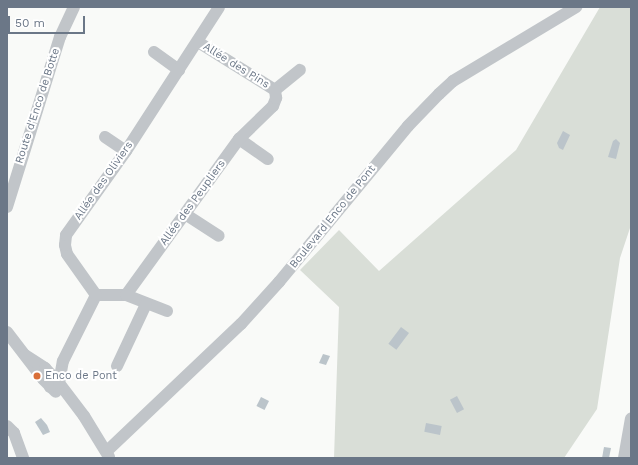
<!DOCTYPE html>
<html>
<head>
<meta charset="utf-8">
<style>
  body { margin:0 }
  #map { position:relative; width:638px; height:465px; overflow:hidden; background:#f9faf8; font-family:"Work Sans",sans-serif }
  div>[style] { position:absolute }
  .green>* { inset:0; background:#d9ded7 }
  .water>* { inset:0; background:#bbc4ca; transform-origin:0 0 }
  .minor>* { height:12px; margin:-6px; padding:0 6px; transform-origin:6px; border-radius:6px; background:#c1c5c9 }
  .dots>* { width:11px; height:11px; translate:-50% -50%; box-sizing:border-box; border:2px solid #fff; border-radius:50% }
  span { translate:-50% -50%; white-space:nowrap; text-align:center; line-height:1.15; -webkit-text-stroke:4px #fff; paint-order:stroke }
  .street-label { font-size:11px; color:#6b7787 }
  .poi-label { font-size:11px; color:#6b7787 }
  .left { translate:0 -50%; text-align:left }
  .frame { position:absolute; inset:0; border:8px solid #6b7787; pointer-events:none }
  .scale { position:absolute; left:8px; top:16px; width:77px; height:18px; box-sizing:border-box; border:2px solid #6b7787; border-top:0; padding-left:5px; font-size:12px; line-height:14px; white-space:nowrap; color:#6b7787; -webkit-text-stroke:3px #fff; paint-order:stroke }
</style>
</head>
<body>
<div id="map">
  <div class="green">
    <div style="clip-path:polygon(600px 7px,631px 7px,631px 225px,620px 258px,597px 409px,564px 458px,334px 458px,339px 307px,300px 270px,339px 230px,379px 271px,516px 150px)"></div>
  </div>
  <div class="water">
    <div style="clip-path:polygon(563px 131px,570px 135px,563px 150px,559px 148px,557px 143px)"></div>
    <div style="clip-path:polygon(616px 139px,620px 143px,616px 159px,608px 157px,613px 141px)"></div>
    <div style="left:401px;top:327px;width:10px;height:21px;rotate:37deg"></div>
    <div style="clip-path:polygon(323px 354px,330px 356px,326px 365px,319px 363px)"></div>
    <div style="left:457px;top:396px;width:15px;height:8px;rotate:62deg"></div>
    <div style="left:261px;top:397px;width:9px;height:10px;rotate:27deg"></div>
    <div style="clip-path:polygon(41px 418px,47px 425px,50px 432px,43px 435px,35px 422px)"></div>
    <div style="left:426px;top:423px;width:16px;height:9px;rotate:11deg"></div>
    <div style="clip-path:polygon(604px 447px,611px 448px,609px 458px,602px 458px)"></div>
  </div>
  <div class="minor">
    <div style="left:198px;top:42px;width:91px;rotate:31.9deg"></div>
    <div style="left:154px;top:52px;width:31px;rotate:36deg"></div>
    <div style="left:275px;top:90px;width:32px;rotate:-39deg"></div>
    <div style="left:105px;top:137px;width:25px;rotate:34deg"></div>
    <div style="left:239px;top:139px;width:35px;rotate:35deg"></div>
    <div style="left:7px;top:207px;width:178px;rotate:-72.7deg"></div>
    <div style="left:60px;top:37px;width:33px;rotate:-65deg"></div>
    <div style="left:185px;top:214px;width:40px;rotate:32.9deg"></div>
    <div style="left:96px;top:295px;width:30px"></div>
    <div style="left:126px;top:295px;width:193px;rotate:-54.1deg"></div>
    <div style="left:239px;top:139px;width:47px;rotate:-44.1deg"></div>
    <div style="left:273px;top:106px;width:9px;rotate:-69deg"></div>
    <div style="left:276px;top:98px;width:8px;rotate:-97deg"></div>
    <div style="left:126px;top:295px;width:44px;rotate:21.3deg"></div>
    <div style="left:7px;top:332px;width:59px;rotate:52.5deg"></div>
    <div style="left:43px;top:379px;width:18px;rotate:45deg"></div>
    <div style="left:25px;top:355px;width:24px;rotate:33deg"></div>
    <div style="left:45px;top:368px;width:21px;rotate:47deg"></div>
    <div style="left:59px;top:383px;width:41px;rotate:52.9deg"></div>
    <div style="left:84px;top:416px;width:48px;rotate:58.6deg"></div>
    <div style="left:117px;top:366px;width:68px;rotate:-64.9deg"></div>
    <div style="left:50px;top:387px;width:10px;rotate:-24deg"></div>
    <div style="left:59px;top:383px;width:22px;rotate:-80deg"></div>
    <div style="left:63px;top:361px;width:74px;rotate:-63.4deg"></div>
    <div style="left:96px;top:295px;width:50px;rotate:-125.3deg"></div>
    <div style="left:67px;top:254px;width:9px;rotate:-103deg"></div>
    <div style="left:65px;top:245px;width:10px;rotate:-84deg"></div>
    <div style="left:66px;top:235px;width:103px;rotate:-54.5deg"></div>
    <div style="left:126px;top:151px;width:171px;rotate:-57.1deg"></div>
    <div style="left:7px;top:426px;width:10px;rotate:45deg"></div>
    <div style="left:14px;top:433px;width:27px;rotate:70deg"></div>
    <div style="left:107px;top:451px;width:185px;rotate:-43.5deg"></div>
    <div style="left:241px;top:324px;width:57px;rotate:-47.9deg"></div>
    <div style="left:279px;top:282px;width:202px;rotate:-50.4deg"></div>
    <div style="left:408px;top:126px;width:45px;rotate:-45.9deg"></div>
    <div style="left:439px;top:94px;width:19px;rotate:-43deg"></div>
    <div style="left:453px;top:81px;width:144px;rotate:-31deg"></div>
    <div style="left:624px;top:458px;width:40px;rotate:-80deg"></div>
  </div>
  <div class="dots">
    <div style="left:37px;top:376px;background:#d96e38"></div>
  </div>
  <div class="street-label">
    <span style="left:236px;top:66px;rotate:32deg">Allée des Pins</span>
    <span style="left:38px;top:106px;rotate:-72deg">Route d'Enco de Botte</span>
    <span style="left:104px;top:181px;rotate:-55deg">Allée des Oliviers</span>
    <span style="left:193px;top:203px;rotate:-54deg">Allée des Peupliers</span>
    <span style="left:333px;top:217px;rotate:-51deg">Boulevard Enco de Pont</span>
  </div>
  <div class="poi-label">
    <span class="left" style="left:45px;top:376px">Enco de Pont</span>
  </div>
  <div class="frame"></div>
  <div class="scale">50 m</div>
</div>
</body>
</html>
